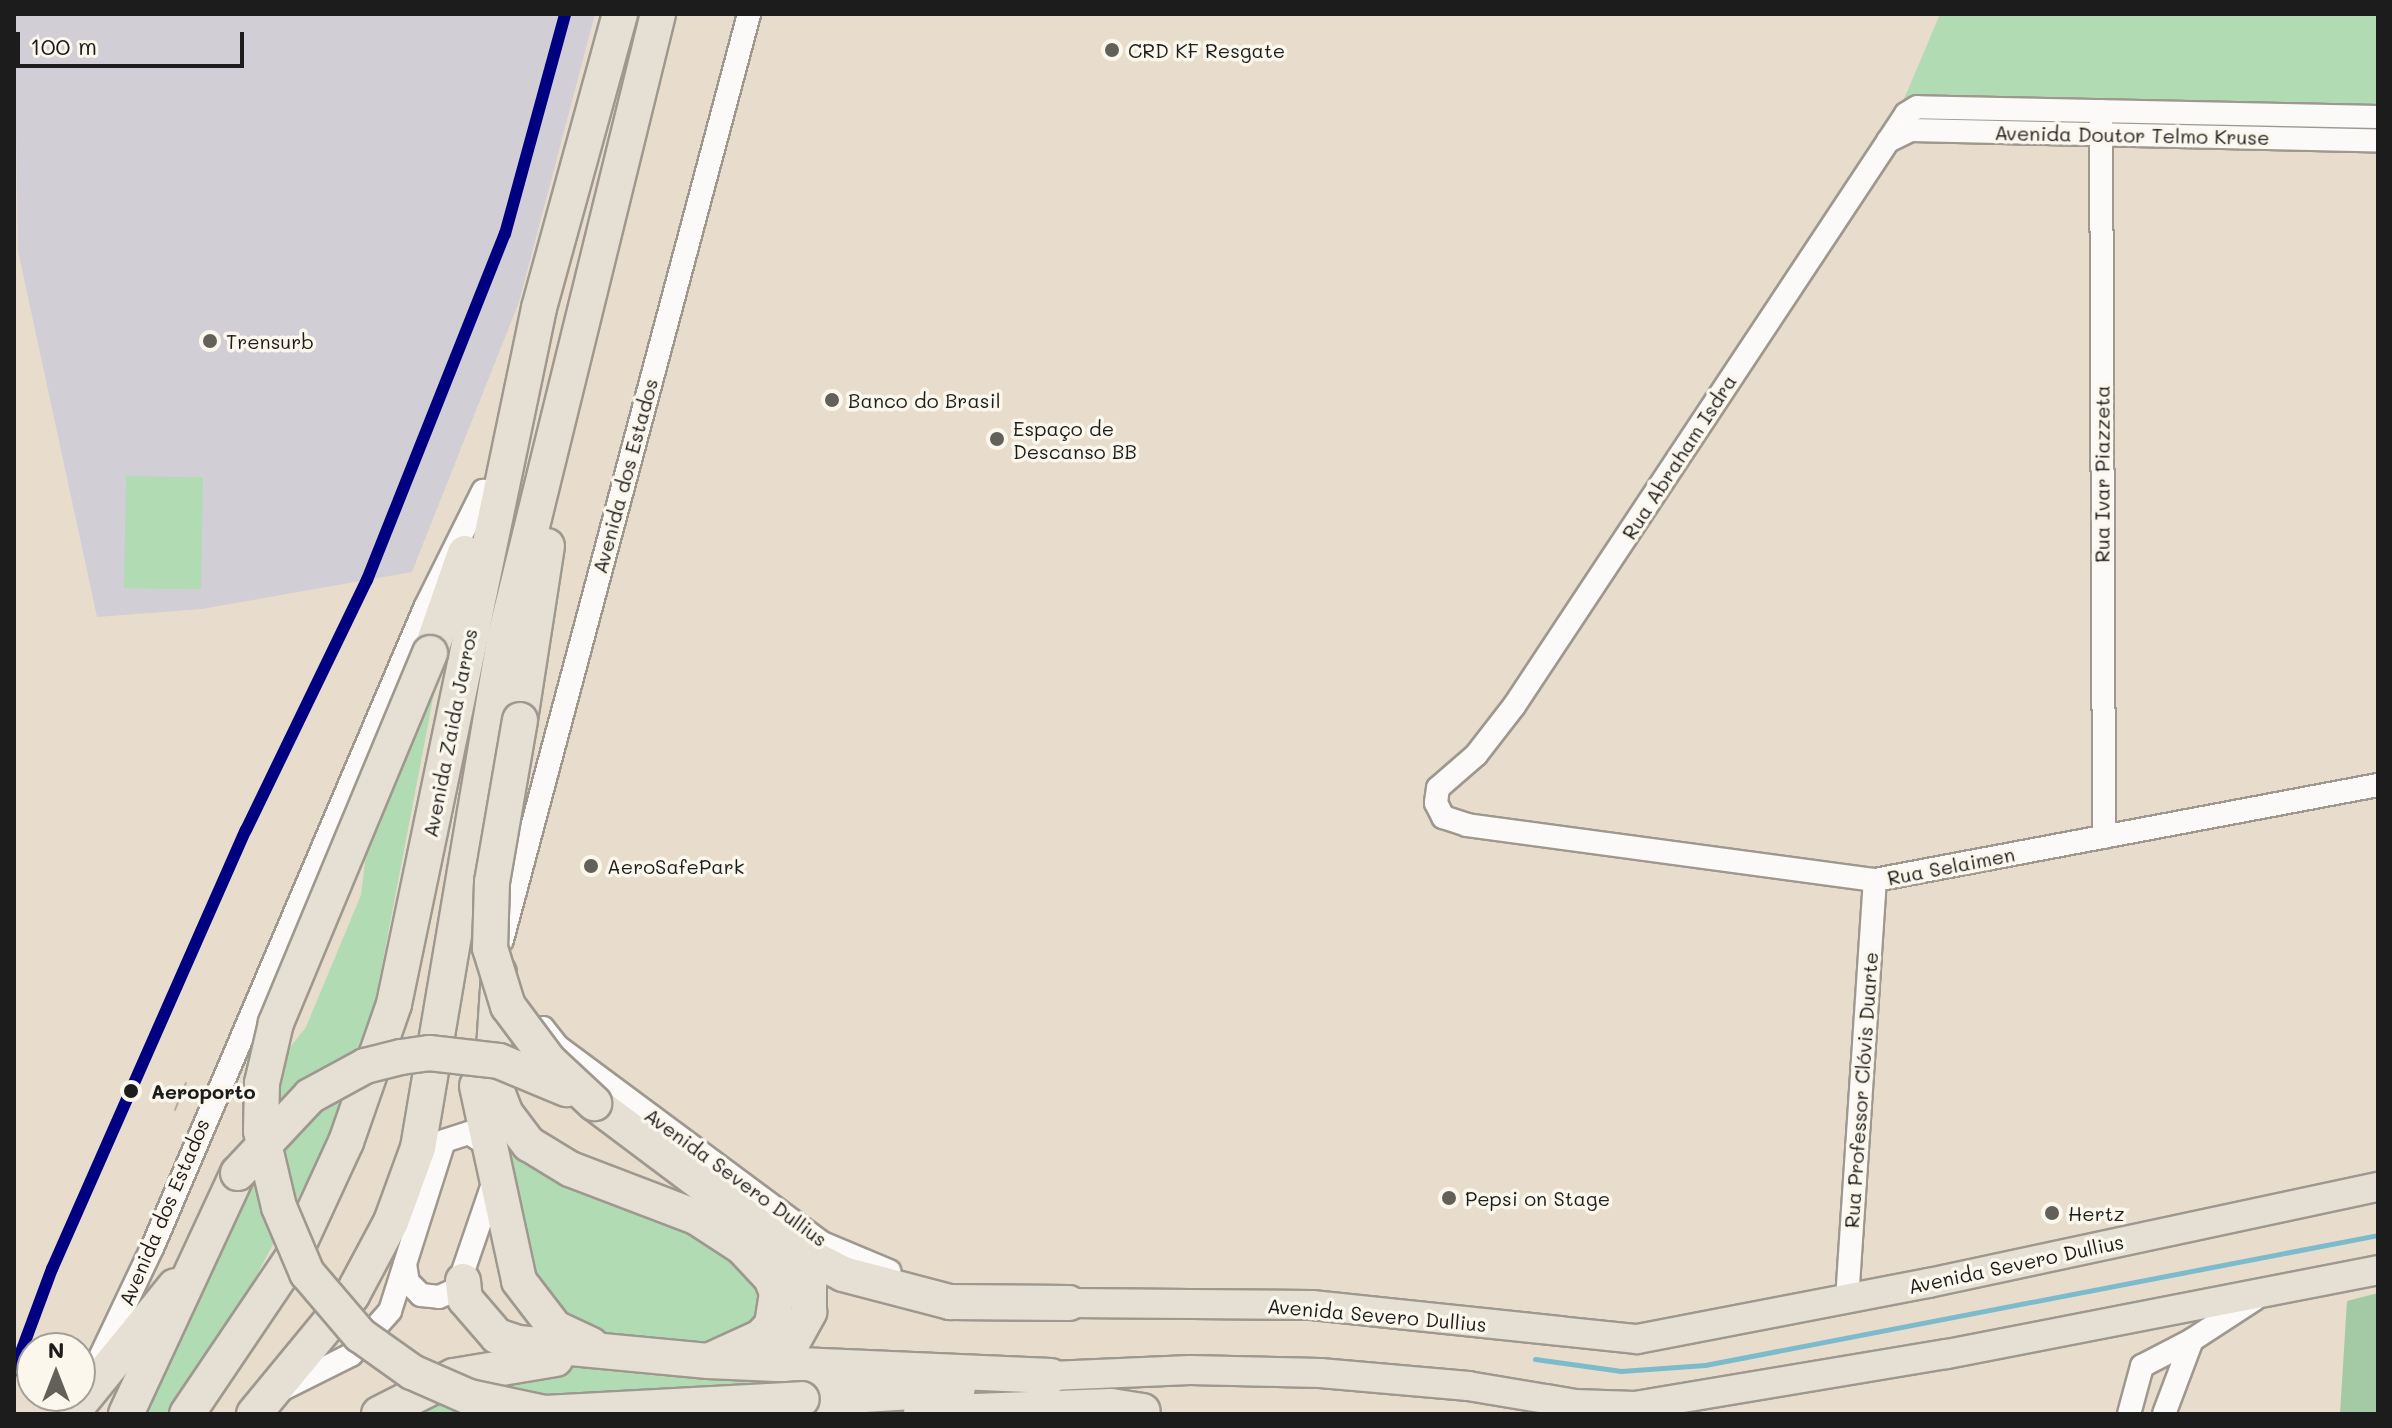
<!DOCTYPE html>
<html>
<head>
<meta charset="utf-8">
<style>
  body { margin:0 }
  #map { position:relative; width:2392px; height:1428px; overflow:hidden; background:#e8ddcd; font-family:Mali,sans-serif }
  div>[style] { position:absolute }
  .industrial>* { inset:0; background:#d2ced6 }
  .green>* { inset:0; background:#b1dbb3; transform-origin:0 0 }
  .forest>* { inset:0; background:#a3caa5 }
  .stream>* { height:5px; margin:-2.5px; padding:0 2.5px; transform-origin:2.5px; border-radius:2.5px; background:#7cbbcc }
  .roads { filter:drop-shadow(2px 0 #9e988f) drop-shadow(-2px 0 #9e988f) drop-shadow(0 2px #9e988f) drop-shadow(0 -2px #9e988f) }
  .minor>* { height:22px; margin:-11px; padding:0 11px; transform-origin:11px; border-radius:11px; background:#fcfaf8 }
  .major>* { height:28px; margin:-14px; padding:0 14px; transform-origin:14px; border-radius:14px; background:#e5e0d3 }
  .highway>* { height:34px; margin:-17px; padding:0 17px; transform-origin:17px; border-radius:17px; background:#e5e0d3 }
  .tram>* { height:2px; margin:-1px; padding:0 1px; transform-origin:1px; border-radius:1px; background:#aeadaa }
  .bridges { filter:drop-shadow(2px 0 #9e988f) drop-shadow(-2px 0 #9e988f) drop-shadow(0 2px #9e988f) drop-shadow(0 -2px #9e988f) }
  .highway-bridge>* { height:34px; margin:-17px; padding:0 17px; transform-origin:17px; border-radius:17px; background:#e5e0d3 }
  .metro-1>* { height:12px; margin:-6px; padding:0 6px; transform-origin:6px; border-radius:6px; background:#000080 }
  .dots>* { width:22px; height:22px; translate:-50% -50%; box-sizing:border-box; border:4px solid #fbf7ec; border-radius:50% }
  span { translate:-50% -50%; white-space:nowrap; text-align:center; line-height:1.15; -webkit-text-stroke:7px #fbf7ec; paint-order:stroke }
  .poi-label { font-size:20px; color:#1c1c1c }
  .left { translate:0 -50%; text-align:left }
  .street-label { font-size:20px; color:#1c1c1c }
  .stop-label { font-size:20px; color:#1c1c1c; font-weight:700 }
  .frame { position:absolute; inset:0; border:16px solid #1c1c1c; pointer-events:none }
  .north { position:absolute; left:16px; top:1332px; width:80px; height:80px; box-sizing:border-box; background:#fbf7ec; border:2px solid #a29f99; border-radius:50%; rotate:0deg; font-size:22px; font-weight:700; line-height:32px; text-align:center; color:#1c1c1c }
  .north::after { content:''; display:block; margin:auto; width:28px; height:36px; background:#63605a; clip-path:polygon(50% 0,100% 100%,50% 72%,0 100%) }
  .scale { position:absolute; left:16px; top:32px; width:228px; height:36px; box-sizing:border-box; border:4px solid #1c1c1c; border-top:0; padding-left:10px; font-size:24px; line-height:28px; white-space:nowrap; color:#1c1c1c; -webkit-text-stroke:6px #fbf7ec; paint-order:stroke }
</style>
</head>
<body>
<div id="map">
  <div class="industrial">
    <div style="clip-path:polygon(14px 14px,595px 14px,519px 302px,412px 572px,202px 609px,97px 617px,18px 251px)"></div>
  </div>
  <div class="green">
    <div style="clip-path:polygon(1940px 14px,2378px 14px,2378px 108px,1904px 99px)"></div>
    <div style="left:126px;top:476px;width:77px;height:112px;rotate:1deg"></div>
    <div style="clip-path:polygon(441px 657px,373px 1012px,324px 1149px,215px 1353px,169px 1414px,137px 1414px,276px 1065px,306px 1027px,361px 895px,369px 829px)"></div>
    <div style="clip-path:polygon(484px 1080px,522px 1151px,683px 1218px,757px 1274px,765px 1309px,754px 1332px,704px 1354px,637px 1349px,543px 1306px)"></div>
    <div style="clip-path:polygon(565px 1365px,800px 1375px,803px 1404px,692px 1414px,398px 1414px)"></div>
  </div>
  <div class="forest">
    <div style="clip-path:polygon(2378px 1293px,2378px 1414px,2340px 1414px,2347px 1301px)"></div>
  </div>
  <div class="stream">
    <div style="left:1535px;top:1359px;width:87px;rotate:7.9deg"></div>
    <div style="left:1621px;top:1371px;width:84px;rotate:-4.1deg"></div>
    <div style="left:1705px;top:1365px;width:685px;rotate:-10.93deg"></div>
  </div>
  <div class="roads">
    <div class="minor">
      <div style="left:2101px;top:111px;width:726px;rotate:89.76deg"></div>
      <div style="left:2378px;top:117px;width:461px;rotate:-178.8deg"></div>
      <div style="left:1917px;top:107px;width:13px;rotate:148deg"></div>
      <div style="left:1906px;top:114px;width:710px;rotate:123.51deg"></div>
      <div style="left:1514px;top:706px;width:62px;rotate:127.8deg"></div>
      <div style="left:1476px;top:755px;width:50px;rotate:139deg"></div>
      <div style="left:1438px;top:788px;width:15px;rotate:98deg"></div>
      <div style="left:1436px;top:803px;width:16px;rotate:63deg"></div>
      <div style="left:1443px;top:817px;width:25px;rotate:18deg"></div>
      <div style="left:1467px;top:825px;width:412px;rotate:7.7deg"></div>
      <div style="left:1875px;top:880px;width:512px;rotate:-10.7deg"></div>
      <div style="left:1888px;top:141px;width:25px;rotate:-26deg"></div>
      <div style="left:1911px;top:130px;width:467px;rotate:1.3deg"></div>
      <div style="left:502px;top:940px;width:958px;rotate:-75.06deg"></div>
      <div style="left:543px;top:1028px;width:23px;rotate:52deg"></div>
      <div style="left:557px;top:1046px;width:330px;rotate:36.6deg"></div>
      <div style="left:822px;top:1243px;width:73px;rotate:22.7deg"></div>
      <div style="left:405px;top:1264px;width:18px;rotate:81deg"></div>
      <div style="left:408px;top:1282px;width:18px;rotate:45deg"></div>
      <div style="left:421px;top:1295px;width:18px;rotate:6deg"></div>
      <div style="left:439px;top:1297px;width:20px;rotate:-24deg"></div>
      <div style="left:457px;top:1289px;width:114px;rotate:-71.1deg"></div>
      <div style="left:1847px;top:1300px;width:421px;rotate:-86.2deg"></div>
      <div style="left:95px;top:1368px;width:135px;rotate:-64.6deg"></div>
      <div style="left:153px;top:1246px;width:694px;rotate:-66.91deg"></div>
      <div style="left:425px;top:608px;width:131px;rotate:-63.6deg"></div>
      <div style="left:279px;top:1391px;width:80px;rotate:-26.6deg"></div>
      <div style="left:351px;top:1355px;width:59px;rotate:-48.4deg"></div>
      <div style="left:390px;top:1311px;width:178px;rotate:-72.4deg"></div>
      <div style="left:444px;top:1141px;width:26px;rotate:-18deg"></div>
      <div style="left:469px;top:1133px;width:27px;rotate:33deg"></div>
      <div style="left:2129px;top:1414px;width:50px;rotate:-74.8deg"></div>
      <div style="left:2142px;top:1366px;width:56px;rotate:-27.5deg"></div>
      <div style="left:2164px;top:1414px;width:79px;rotate:-69.3deg"></div>
      <div style="left:2192px;top:1340px;width:75px;rotate:-33.1deg"></div>
    </div>
    <div class="major">
      <div style="left:1069px;top:1303px;width:243px;rotate:0.5deg"></div>
      <div style="left:1312px;top:1305px;width:327px;rotate:6deg"></div>
      <div style="left:1637px;top:1339px;width:297px;rotate:-10.9deg"></div>
      <div style="left:1929px;top:1283px;width:459px;rotate:-12.1deg"></div>
      <div style="left:1051px;top:1376px;width:139px;rotate:-2.5deg"></div>
      <div style="left:1190px;top:1370px;width:130px;rotate:1.3deg"></div>
      <div style="left:1320px;top:1373px;width:149px;rotate:5deg"></div>
      <div style="left:1468px;top:1386px;width:109px;rotate:9.5deg"></div>
      <div style="left:1575px;top:1404px;width:60px;rotate:1.9deg"></div>
      <div style="left:1635px;top:1406px;width:316px;rotate:-9.5deg"></div>
      <div style="left:1947px;top:1354px;width:439px;rotate:-11deg"></div>
    </div>
    <div class="highway">
      <div style="left:430px;top:653px;width:106px;rotate:-70.7deg"></div>
      <div style="left:520px;top:720px;width:176px;rotate:-81.2deg"></div>
      <div style="left:499px;top:973px;width:105px;rotate:93.8deg"></div>
      <div style="left:492px;top:1078px;width:39px;rotate:69deg"></div>
      <div style="left:506px;top:1114px;width:38px;rotate:53deg"></div>
      <div style="left:529px;top:1144px;width:48px;rotate:31.4deg"></div>
      <div style="left:570px;top:1169px;width:135px;rotate:20.9deg"></div>
      <div style="left:696px;top:1217px;width:55px;rotate:33.1deg"></div>
      <div style="left:742px;top:1247px;width:42px;rotate:46.9deg"></div>
      <div style="left:771px;top:1278px;width:16px;rotate:68deg"></div>
      <div style="left:777px;top:1293px;width:32px;rotate:99deg"></div>
      <div style="left:772px;top:1325px;width:16px;rotate:133deg"></div>
      <div style="left:761px;top:1337px;width:53px;rotate:155.4deg"></div>
      <div style="left:477px;top:1086px;width:199px;rotate:77.8deg"></div>
      <div style="left:519px;top:1281px;width:59px;rotate:52.5deg"></div>
      <div style="left:555px;top:1328px;width:40px;rotate:25deg"></div>
      <div style="left:594px;top:1103px;width:226px;rotate:36.9deg"></div>
      <div style="left:775px;top:1239px;width:76px;rotate:27.2deg"></div>
      <div style="left:843px;top:1274px;width:111px;rotate:14.7deg"></div>
      <div style="left:950px;top:1302px;width:119px;rotate:0.5deg"></div>
      <div style="left:463px;top:1281px;width:18px;rotate:84deg"></div>
      <div style="left:465px;top:1299px;width:49px;rotate:49.1deg"></div>
      <div style="left:497px;top:1336px;width:22px;rotate:18deg"></div>
      <div style="left:518px;top:1343px;width:191px;rotate:5.4deg"></div>
      <div style="left:708px;top:1361px;width:343px;rotate:2.5deg"></div>
      <div style="left:752px;top:1355px;width:40px;rotate:-14.4deg"></div>
      <div style="left:791px;top:1345px;width:38px;rotate:-61deg"></div>
      <div style="left:809px;top:1312px;width:28px;rotate:-90deg"></div>
      <div style="left:809px;top:1284px;width:49px;rotate:-126.6deg"></div>
      <div style="left:802px;top:1399px;width:156px;rotate:-3.7deg"></div>
      <div style="left:76px;top:1408px;width:157px;rotate:-50.9deg"></div>
      <div style="left:921px;top:1413px;width:190px;rotate:-2.1deg"></div>
      <div style="left:1111px;top:1406px;width:32px;rotate:9deg"></div>
      <div style="left:126px;top:1414px;width:266px;rotate:-65.1deg"></div>
      <div style="left:187px;top:1414px;width:189px;rotate:-56deg"></div>
      <div style="left:293px;top:1257px;width:127px;rotate:-65.3deg"></div>
      <div style="left:346px;top:1142px;width:146px;rotate:-70.8deg"></div>
      <div style="left:394px;top:1004px;width:711px;rotate:-78.23deg"></div>
      <div style="left:539px;top:308px;width:305px;rotate:-74.6deg"></div>
      <div style="left:254px;top:1414px;width:154px;rotate:-50.5deg"></div>
      <div style="left:352px;top:1295px;width:83px;rotate:-61.9deg"></div>
      <div style="left:391px;top:1222px;width:79px;rotate:-70deg"></div>
      <div style="left:418px;top:1148px;width:515px;rotate:-80.39deg"></div>
      <div style="left:504px;top:640px;width:645px;rotate:-76.18deg"></div>
      <div style="left:379px;top:1414px;width:84px;rotate:-26.9deg"></div>
      <div style="left:454px;top:1376px;width:103px;rotate:-9.5deg"></div>
    </div>
  </div>
  <div class="tram">
    <div style="left:175px;top:1110px;width:29px;rotate:-68deg"></div>
  </div>
  <div class="bridges">
    <div class="highway-bridge">
      <div style="left:430px;top:653px;width:401px;rotate:112.6deg"></div>
      <div style="left:276px;top:1023px;width:62px;rotate:103.1deg"></div>
      <div style="left:262px;top:1083px;width:48px;rotate:91.2deg"></div>
      <div style="left:261px;top:1131px;width:78px;rotate:76.7deg"></div>
      <div style="left:279px;top:1207px;width:72px;rotate:67deg"></div>
      <div style="left:307px;top:1273px;width:82px;rotate:49.5deg"></div>
      <div style="left:360px;top:1335px;width:64px;rotate:35.4deg"></div>
      <div style="left:412px;top:1372px;width:62px;rotate:23.7deg"></div>
      <div style="left:469px;top:1397px;width:78px;rotate:11.9deg"></div>
      <div style="left:545px;top:1413px;width:257px;rotate:-3.1deg"></div>
      <div style="left:520px;top:720px;width:164px;rotate:99.8deg"></div>
      <div style="left:492px;top:882px;width:66px;rotate:91.7deg"></div>
      <div style="left:490px;top:948px;width:61px;rotate:72.8deg"></div>
      <div style="left:508px;top:1006px;width:69px;rotate:53.3deg"></div>
      <div style="left:549px;top:1061px;width:62px;rotate:43deg"></div>
      <div style="left:238px;top:1173px;width:105px;rotate:-46.9deg"></div>
      <div style="left:310px;top:1096px;width:63px;rotate:-28.6deg"></div>
      <div style="left:365px;top:1066px;width:37px;rotate:-14deg"></div>
      <div style="left:401px;top:1057px;width:28px;rotate:-8deg"></div>
      <div style="left:429px;top:1053px;width:70px;rotate:6.5deg"></div>
      <div style="left:499px;top:1061px;width:73px;rotate:22.7deg"></div>
    </div>
  </div>
  <div class="metro-1">
    <div style="left:14px;top:1371px;width:109px;rotate:-69.6deg"></div>
    <div style="left:52px;top:1269px;width:480px;rotate:-66.2deg"></div>
    <div style="left:246px;top:830px;width:278px;rotate:-64.2deg"></div>
    <div style="left:367px;top:580px;width:373px;rotate:-68.3deg"></div>
    <div style="left:505px;top:234px;width:228px;rotate:-74.7deg"></div>
  </div>
  <div class="dots">
    <div style="left:1112px;top:50px;background:#63605a"></div>
    <div style="left:210px;top:341px;background:#63605a"></div>
    <div style="left:832px;top:400px;background:#63605a"></div>
    <div style="left:997px;top:439px;background:#63605a"></div>
    <div style="left:591px;top:866px;background:#63605a"></div>
    <div style="left:131px;top:1091px;background:#1c1c1c"></div>
    <div style="left:1449px;top:1198px;background:#63605a"></div>
    <div style="left:2052px;top:1213px;background:#63605a"></div>
  </div>
  <div class="poi-label">
    <span class="left" style="left:1128px;top:50px">CRD KF Resgate</span>
    <span class="left" style="left:226px;top:341px">Trensurb</span>
    <span class="left" style="left:848px;top:400px">Banco do Brasil</span>
    <span class="left" style="left:1013px;top:440px">Espaço de<br>Descanso BB</span>
    <span class="left" style="left:607px;top:866px">AeroSafePark</span>
    <span class="left" style="left:1465px;top:1198px">Pepsi on Stage</span>
    <span class="left" style="left:2068px;top:1213px">Hertz</span>
  </div>
  <div class="street-label">
    <span style="left:2132px;top:135px;rotate:1deg">Avenida Doutor Telmo Kruse</span>
    <span style="left:1679px;top:457px;rotate:-57deg">Rua Abraham Isdra</span>
    <span style="left:2102px;top:474px;rotate:-90deg">Rua Ivar Piazzeta</span>
    <span style="left:625px;top:476px;rotate:-75deg">Avenida dos Estados</span>
    <span style="left:450px;top:733px;rotate:-79deg">Avenida Zaida Jarros</span>
    <span style="left:1951px;top:866px;rotate:-11deg">Rua Selaimen</span>
    <span style="left:1861px;top:1090px;rotate:-86deg">Rua Professor Clóvis Duarte</span>
    <span style="left:736px;top:1177px;rotate:36deg">Avenida Severo Dullius</span>
    <span style="left:164px;top:1212px;rotate:-67deg">Avenida dos Estados</span>
    <span style="left:2016px;top:1264px;rotate:-12deg">Avenida Severo Dullius</span>
    <span style="left:1377px;top:1315px;rotate:5deg">Avenida Severo Dullius</span>
  </div>
  <div class="stop-label">
    <span class="left" style="left:151px;top:1091px">Aeroporto</span>
  </div>
  <div class="frame"></div>
  <div class="north">N</div>
  <div class="scale">100 m</div>
</div>
</body>
</html>
